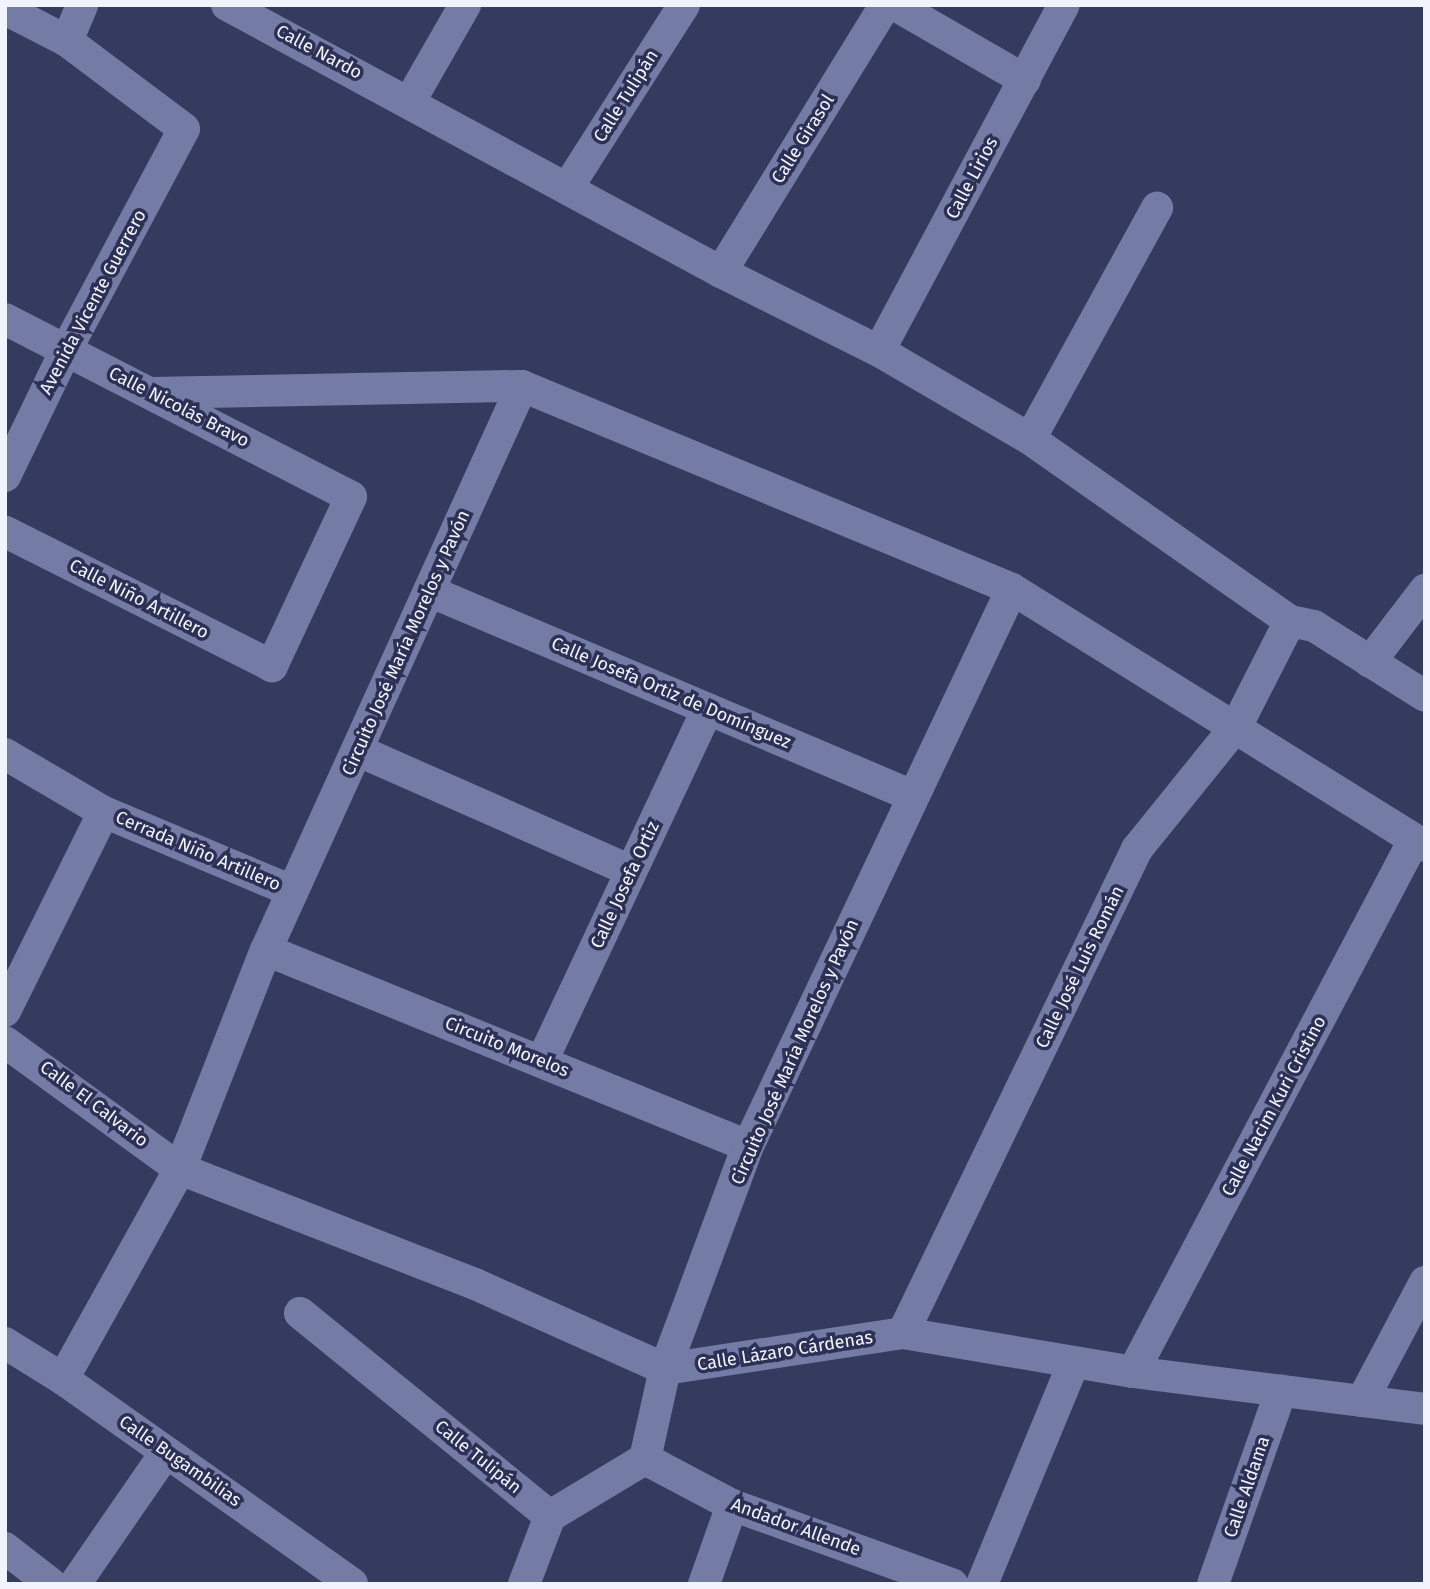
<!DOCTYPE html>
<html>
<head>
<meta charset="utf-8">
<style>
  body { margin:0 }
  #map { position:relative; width:1430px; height:1589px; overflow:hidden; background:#353a5f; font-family:"Fira Sans",sans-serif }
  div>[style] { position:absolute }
  .street>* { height:32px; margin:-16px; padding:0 16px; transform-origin:16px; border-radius:16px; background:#747ba5 }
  span { translate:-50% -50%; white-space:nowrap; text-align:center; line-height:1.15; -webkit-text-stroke:7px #2b3054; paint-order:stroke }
  .street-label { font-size:18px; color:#f2f4fd }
  .frame { position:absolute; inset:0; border:7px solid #f2f4fd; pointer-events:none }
</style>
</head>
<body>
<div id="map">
  <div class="street">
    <div style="left:227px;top:5px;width:562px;rotate:28.39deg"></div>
    <div style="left:721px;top:272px;width:177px;rotate:26.6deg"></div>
    <div style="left:879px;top:351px;width:175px;rotate:30.2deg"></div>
    <div style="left:1030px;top:439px;width:317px;rotate:35deg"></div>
    <div style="left:1290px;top:621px;width:25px;rotate:12deg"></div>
    <div style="left:1314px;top:626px;width:131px;rotate:32.2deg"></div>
    <div style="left:895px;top:5px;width:150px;rotate:30deg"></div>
    <div style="left:5px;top:9px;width:70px;rotate:27.3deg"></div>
    <div style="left:67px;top:41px;width:146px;rotate:36.9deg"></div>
    <div style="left:184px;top:129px;width:251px;rotate:118.1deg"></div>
    <div style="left:66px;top:350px;width:140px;rotate:115.8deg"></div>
    <div style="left:67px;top:41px;width:39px;rotate:-67deg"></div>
    <div style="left:410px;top:101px;width:111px;rotate:-60.2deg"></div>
    <div style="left:568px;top:187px;width:216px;rotate:-57.5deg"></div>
    <div style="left:721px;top:272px;width:313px;rotate:-58.4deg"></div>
    <div style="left:5px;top:319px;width:389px;rotate:27.2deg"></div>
    <div style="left:351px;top:497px;width:187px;rotate:115.1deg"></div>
    <div style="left:272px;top:666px;width:299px;rotate:-153.3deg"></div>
    <div style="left:879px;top:351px;width:392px;rotate:-61.9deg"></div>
    <div style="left:151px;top:393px;width:371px;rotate:-1.1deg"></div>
    <div style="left:522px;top:386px;width:530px;rotate:22.5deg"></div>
    <div style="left:1012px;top:589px;width:486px;rotate:31.9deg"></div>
    <div style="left:1030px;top:439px;width:264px;rotate:-61.2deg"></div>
    <div style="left:429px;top:591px;width:526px;rotate:22.96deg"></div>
    <div style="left:1370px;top:662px;width:91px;rotate:-52.6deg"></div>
    <div style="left:359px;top:751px;width:297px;rotate:23.8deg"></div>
    <div style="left:5px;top:754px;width:115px;rotate:30.4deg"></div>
    <div style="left:104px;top:812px;width:204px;rotate:22.8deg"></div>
    <div style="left:266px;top:950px;width:520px;rotate:22.13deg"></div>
    <div style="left:5px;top:1011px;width:222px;rotate:-63.6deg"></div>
    <div style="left:5px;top:1042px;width:216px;rotate:36deg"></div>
    <div style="left:180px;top:1169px;width:317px;rotate:21.3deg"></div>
    <div style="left:475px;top:1284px;width:208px;rotate:24.1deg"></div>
    <div style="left:665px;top:1369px;width:241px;rotate:-8.6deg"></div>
    <div style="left:903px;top:1333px;width:233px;rotate:9.6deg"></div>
    <div style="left:1133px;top:1372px;width:294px;rotate:7.2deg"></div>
    <div style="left:542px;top:1061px;width:389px;rotate:-64.8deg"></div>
    <div style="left:300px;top:1313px;width:322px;rotate:39.1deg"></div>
    <div style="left:903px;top:1333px;width:538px;rotate:-64.2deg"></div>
    <div style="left:1137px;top:849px;width:159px;rotate:-51.1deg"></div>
    <div style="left:1237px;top:725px;width:117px;rotate:-63deg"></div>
    <div style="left:5px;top:1343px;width:68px;rotate:31.8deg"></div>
    <div style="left:63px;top:1379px;width:354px;rotate:35.3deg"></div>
    <div style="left:1133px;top:1372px;width:602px;rotate:-62.16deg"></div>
    <div style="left:63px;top:1379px;width:240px;rotate:-60.9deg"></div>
    <div style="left:180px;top:1169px;width:235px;rotate:-68.6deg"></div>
    <div style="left:266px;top:950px;width:619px;rotate:-65.59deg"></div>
    <div style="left:1362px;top:1401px;width:135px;rotate:-62.1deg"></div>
    <div style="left:645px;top:1459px;width:98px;rotate:27.9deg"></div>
    <div style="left:732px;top:1505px;width:234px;rotate:19.8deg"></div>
    <div style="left:5px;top:1548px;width:58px;rotate:38deg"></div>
    <div style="left:75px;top:1584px;width:160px;rotate:-55.4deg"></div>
    <div style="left:524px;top:1584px;width:73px;rotate:-69.1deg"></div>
    <div style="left:550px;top:1516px;width:111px;rotate:-31deg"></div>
    <div style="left:645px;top:1459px;width:92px;rotate:-77.5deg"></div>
    <div style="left:665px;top:1369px;width:238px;rotate:-69.6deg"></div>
    <div style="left:748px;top:1146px;width:616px;rotate:-64.64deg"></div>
    <div style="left:704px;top:1584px;width:84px;rotate:-70.5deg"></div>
    <div style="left:982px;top:1584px;width:240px;rotate:-67.5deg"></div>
    <div style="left:1213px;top:1584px;width:205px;rotate:-70.6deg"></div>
  </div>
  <div class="street-label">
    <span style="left:319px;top:52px;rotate:28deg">Calle Nardo</span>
    <span style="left:626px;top:96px;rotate:-58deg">Calle Tulipán</span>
    <span style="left:803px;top:139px;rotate:-58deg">Calle Girasol</span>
    <span style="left:972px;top:178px;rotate:-62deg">Calle Lirios</span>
    <span style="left:93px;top:302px;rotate:-62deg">Avenida Vicente Guerrero</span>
    <span style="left:179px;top:407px;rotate:27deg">Calle Nicolás Bravo</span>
    <span style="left:139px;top:599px;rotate:27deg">Calle Niño Artillero</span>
    <span style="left:406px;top:643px;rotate:-66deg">Circuito José María Morelos y Pavón</span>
    <span style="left:671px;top:693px;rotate:23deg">Calle Josefa Ortiz de Domínguez</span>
    <span style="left:198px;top:851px;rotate:23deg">Cerrada Niño Artillero</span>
    <span style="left:625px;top:885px;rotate:-65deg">Calle Josefa Ortiz</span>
    <span style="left:1080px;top:967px;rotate:-64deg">Calle José Luis Román</span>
    <span style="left:507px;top:1047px;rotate:22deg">Circuito Morelos</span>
    <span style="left:795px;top:1052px;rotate:-66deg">Circuito José María Morelos y Pavón</span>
    <span style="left:94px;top:1104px;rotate:37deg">Calle El Calvario</span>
    <span style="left:1274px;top:1106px;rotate:-62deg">Calle Nacim Kuri Cristino</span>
    <span style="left:785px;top:1351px;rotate:-9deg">Calle Lázaro Cárdenas</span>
    <span style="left:478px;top:1457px;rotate:39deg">Calle Tulipán</span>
    <span style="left:180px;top:1461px;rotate:35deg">Calle Bugambilias</span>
    <span style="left:1247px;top:1487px;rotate:-71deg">Calle Aldama</span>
    <span style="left:796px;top:1527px;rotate:20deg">Andador Allende</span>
  </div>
  <div class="frame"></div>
</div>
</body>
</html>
